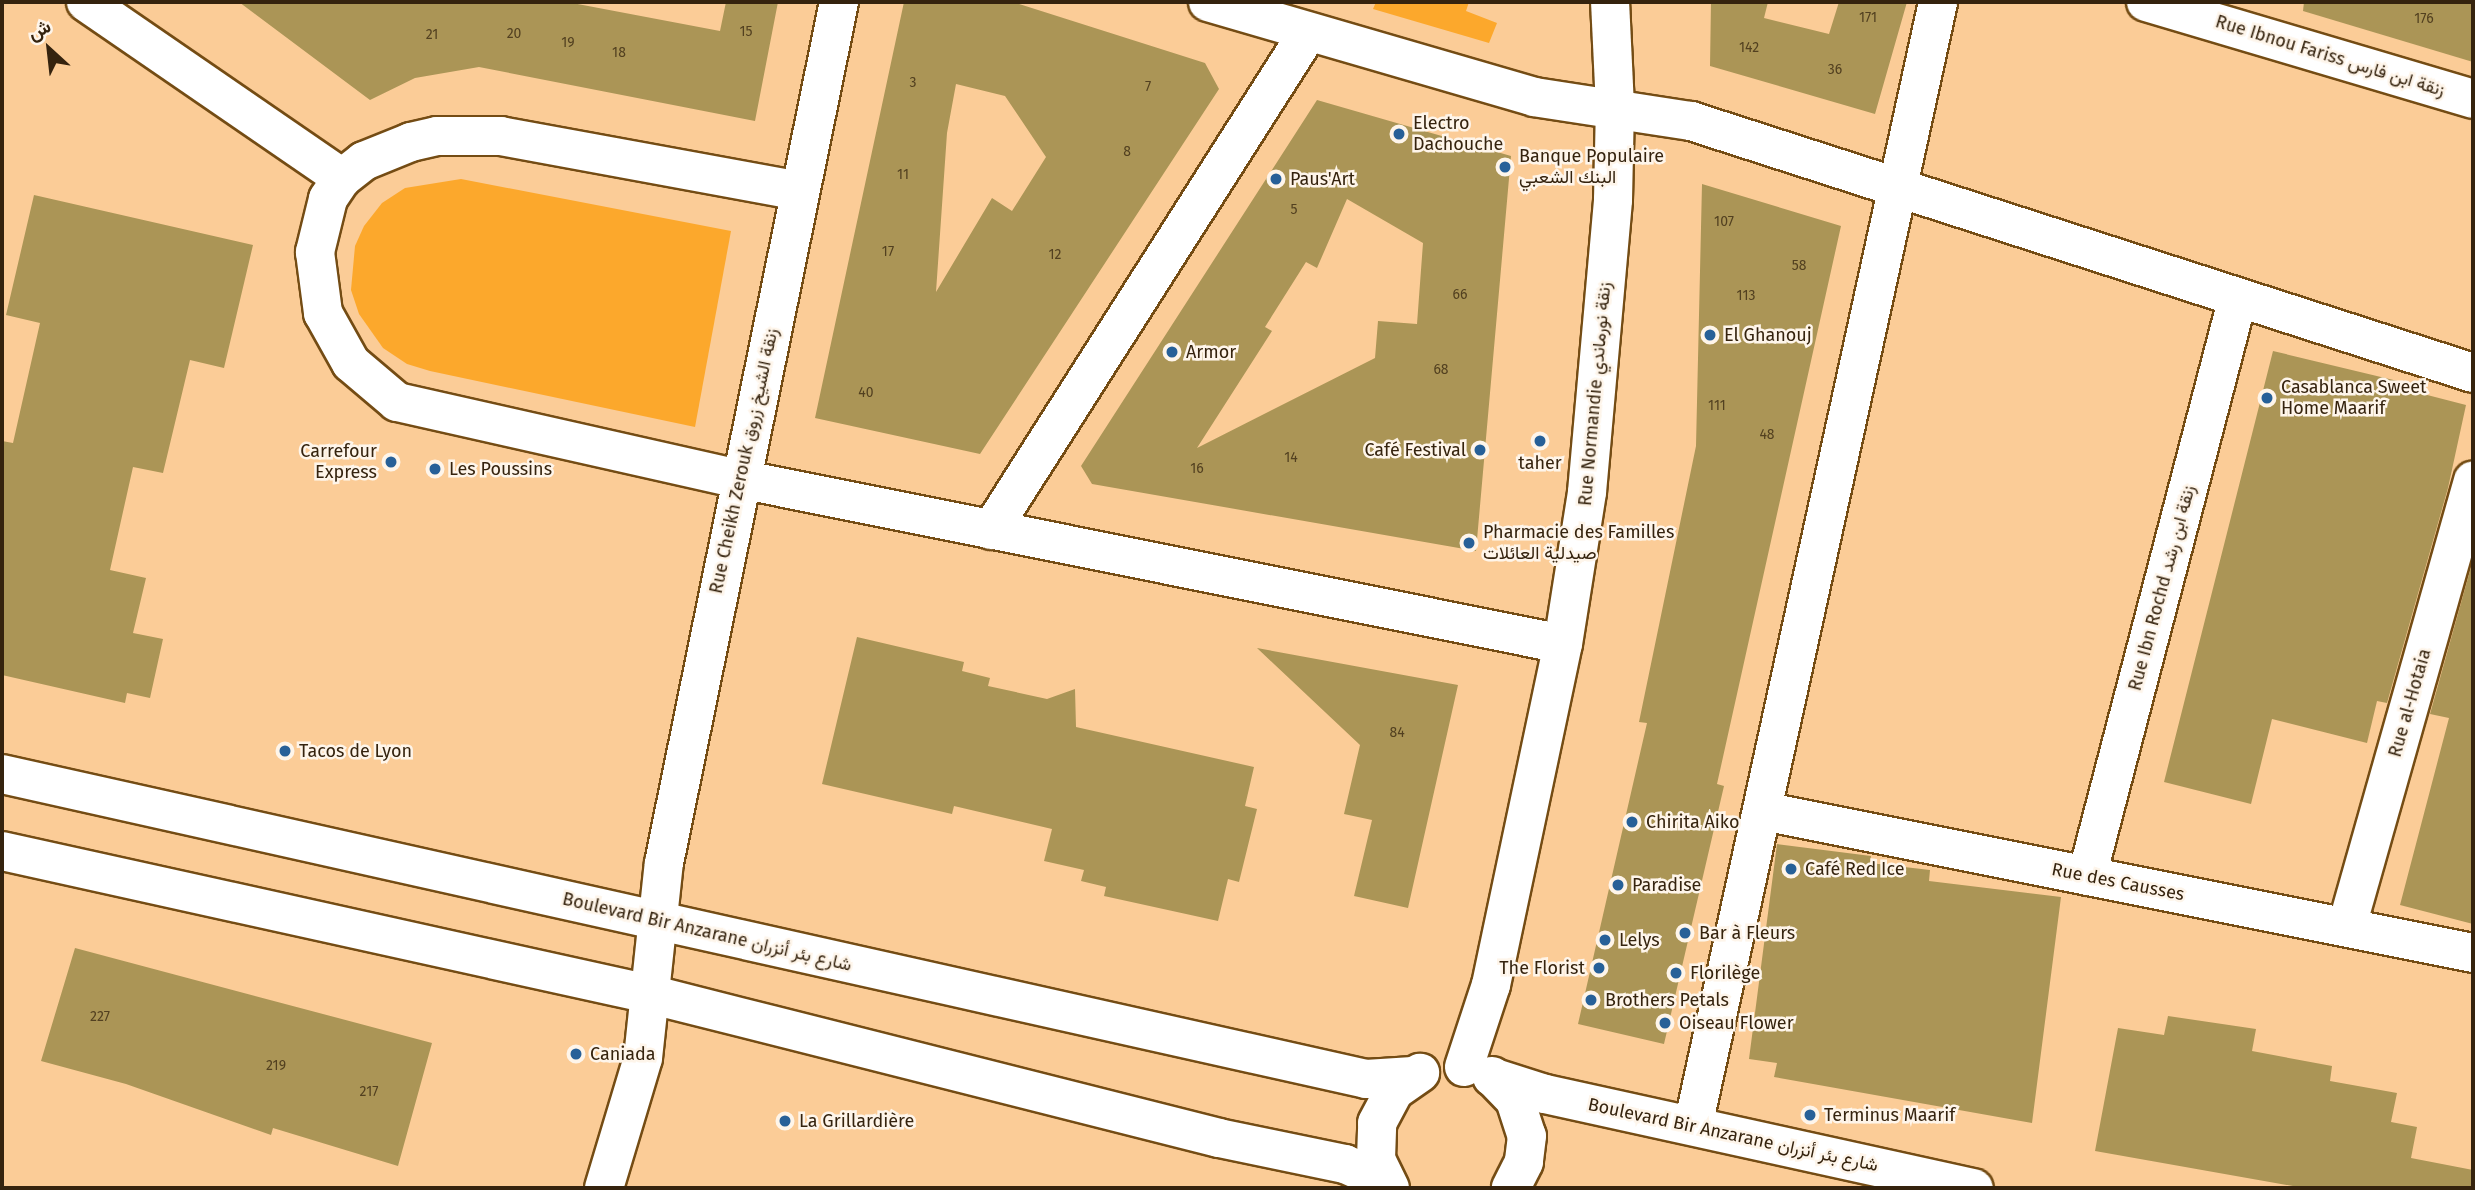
<!DOCTYPE html>
<html>
<head>
<meta charset="utf-8">
<style>
  body { margin:0 }
  #map { position:relative; width:2475px; height:1190px; overflow:hidden; background:#fbcc97; font-family:"Fira Sans",Vazirmatn,sans-serif }
  div>[style] { position:absolute }
  .green>* { inset:0; background:#fca82c }
  .building>* { inset:0; background:#ab9556 }
  .roads { filter:drop-shadow(2px 0 #744c14) drop-shadow(-2px 0 #744c14) drop-shadow(0 2px #744c14) drop-shadow(0 -2px #744c14) }
  .street>* { height:38px; margin:-19px; padding:0 19px; transform-origin:19px; border-radius:19px; background:#fff }
  .secondary>* { height:38px; margin:-19px; padding:0 19px; transform-origin:19px; border-radius:19px; background:#fff }
  .dots>* { width:19px; height:19px; translate:-50% -50%; box-sizing:border-box; border:4px solid #fef5ea; border-radius:50% }
  span { translate:-50% -50%; white-space:nowrap; text-align:center; line-height:1.15; -webkit-text-stroke:5px #fef5ea; paint-order:stroke }
  .number-label { font-size:14px; color:#524020 }
  .number-label span { -webkit-text-stroke-width:0 }
  .street-label { font-size:18px; color:#35230e }
  .poi-label { font-size:18px; color:#35230e }
  .left { translate:0 -50%; text-align:left }
  .right { translate:-100% -50%; text-align:right }
  .frame { position:absolute; inset:0; border:4px solid #35230e; pointer-events:none }
  .north { position:absolute; left:14px; top:14px; width:70px; height:70px; -webkit-text-stroke:5px #fef5ea; paint-order:stroke; rotate:333deg; font-size:19px; font-weight:700; line-height:28px; text-align:center; color:#35230e }
  .north::after { content:''; display:block; margin:auto; width:24px; height:32px; background:#35230e; clip-path:polygon(50% 0,100% 100%,50% 72%,0 100%) }
</style>
</head>
<body>
<div id="map">
  <div class="green">
    <div style="clip-path:polygon(1376px 2px,1469px 2px,1466px 11px,1497px 23px,1489px 43px,1373px 9px)"></div>
    <div style="clip-path:polygon(461px 179px,731px 231px,695px 427px,430px 371px,407px 364px,383px 348px,359px 314px,351px 290px,355px 246px,364px 226px,382px 203px,405px 188px)"></div>
  </div>
  <div class="building">
    <div style="clip-path:polygon(239px 2px,567px 2px,720px 31px,726px 2px,778px 2px,755px 121px,479px 67px,415px 78px,370px 100px)"></div>
    <div style="clip-path:polygon(evenodd,904px 2px,1013px 2px,1205px 63px,1219px 89px,980px 454px,815px 418px,904px 2px,956px 84px,1005px 96px,1046px 157px,1012px 211px,992px 198px,936px 292px,947px 133px,956px 84px)"></div>
    <div style="clip-path:polygon(1711px 2px,1768px 2px,1764px 18px,1829px 34px,1839px 2px,1907px 2px,1875px 114px,1710px 66px)"></div>
    <div style="clip-path:polygon(2304px 2px,2473px 2px,2473px 62px,2303px 11px)"></div>
    <div style="clip-path:polygon(evenodd,1317px 100px,1511px 156px,1476px 551px,1092px 484px,1081px 466px,1317px 100px,1347px 199px,1423px 243px,1417px 324px,1378px 321px,1375px 358px,1197px 448px,1272px 331px,1265px 327px,1306px 262px,1317px 268px,1347px 199px)"></div>
    <div style="clip-path:polygon(1702px 184px,1841px 226px,1717px 784px,1724px 786px,1664px 1044px,1578px 1024px,1647px 723px,1639px 722px,1696px 446px)"></div>
    <div style="clip-path:polygon(34px 195px,253px 245px,224px 368px,190px 360px,163px 473px,133px 467px,110px 570px,146px 578px,133px 633px,163px 639px,150px 698px,127px 693px,125px 703px,2px 675px,2px 441px,13px 443px,40px 323px,6px 315px)"></div>
    <div style="clip-path:polygon(2273px 351px,2406px 383px,2404px 389px,2466px 405px,2448px 488px,2387px 703px,2377px 701px,2367px 743px,2272px 719px,2251px 804px,2164px 782px)"></div>
    <div style="clip-path:polygon(2473px 560px,2473px 924px,2400px 905px,2449px 718px,2430px 714px)"></div>
    <div style="clip-path:polygon(857px 637px,964px 662px,962px 671px,990px 678px,988px 686px,1047px 699px,1075px 689px,1076px 727px,1254px 767px,1245px 806px,1257px 809px,1239px 882px,1228px 879px,1218px 921px,1104px 896px,1106px 887px,1081px 881px,1084px 870px,1044px 861px,1052px 829px,954px 806px,952px 814px,822px 784px)"></div>
    <div style="clip-path:polygon(1257px 648px,1458px 685px,1408px 908px,1354px 896px,1372px 820px,1344px 814px,1360px 745px)"></div>
    <div style="clip-path:polygon(1777px 844px,1871px 856px,1870px 863px,1930px 870px,1929px 881px,2061px 897px,2032px 1123px,1774px 1077px,1777px 1063px,1749px 1059px)"></div>
    <div style="clip-path:polygon(75px 948px,432px 1043px,398px 1166px,273px 1128px,271px 1135px,126px 1084px,41px 1061px)"></div>
    <div style="clip-path:polygon(2168px 1016px,2256px 1029px,2252px 1051px,2332px 1066px,2330px 1081px,2397px 1093px,2391px 1122px,2417px 1127px,2411px 1158px,2473px 1170px,2473px 1188px,2304px 1188px,2095px 1151px,2118px 1028px,2164px 1035px)"></div>
  </div>
  <div class="roads">
    <div class="street">
      <div style="left:86px;top:2px;width:311px;rotate:34.5deg"></div>
      <div style="left:1208px;top:2px;width:340px;rotate:16.2deg"></div>
      <div style="left:1534px;top:97px;width:159px;rotate:8.7deg"></div>
      <div style="left:1691px;top:121px;width:822px;rotate:17.86deg"></div>
      <div style="left:2146px;top:2px;width:341px;rotate:16.5deg"></div>
      <div style="left:800px;top:191px;width:304px;rotate:-169.6deg"></div>
      <div style="left:501px;top:136px;width:64px;rotate:180deg"></div>
      <div style="left:437px;top:136px;width:27px;rotate:167deg"></div>
      <div style="left:411px;top:142px;width:51px;rotate:158deg"></div>
      <div style="left:364px;top:161px;width:28px;rotate:142deg"></div>
      <div style="left:342px;top:178px;width:25px;rotate:124deg"></div>
      <div style="left:328px;top:199px;width:55px;rotate:103.8deg"></div>
      <div style="left:315px;top:252px;width:62px;rotate:82.5deg"></div>
      <div style="left:323px;top:313px;width:57px;rotate:60.8deg"></div>
      <div style="left:351px;top:363px;width:60px;rotate:40.3deg"></div>
      <div style="left:397px;top:402px;width:352px;rotate:12.7deg"></div>
      <div style="left:740px;top:479px;width:839px;rotate:11.34deg"></div>
      <div style="left:991px;top:530px;width:588px;rotate:-57.5deg"></div>
      <div style="left:1763px;top:811px;width:724px;rotate:11.31deg"></div>
      <div style="left:2087px;top:876px;width:594px;rotate:-75.38deg"></div>
      <div style="left:2347px;top:926px;width:463px;rotate:-74.2deg"></div>
      <div style="left:1693px;top:1126px;width:1150px;rotate:-77.7deg"></div>
      <div style="left:604px;top:1188px;width:136px;rotate:-73.3deg"></div>
      <div style="left:643px;top:1058px;width:196px;rotate:-83.9deg"></div>
      <div style="left:664px;top:863px;width:879px;rotate:-78.51deg"></div>
    </div>
    <div class="secondary">
      <div style="left:2px;top:774px;width:1398px;rotate:12.6deg"></div>
      <div style="left:1366px;top:1079px;width:47px;rotate:-3.7deg"></div>
      <div style="left:2px;top:851px;width:663px;rotate:12.46deg"></div>
      <div style="left:649px;top:994px;width:588px;rotate:14.18deg"></div>
      <div style="left:1219px;top:1138px;width:129px;rotate:11.7deg"></div>
      <div style="left:1345px;top:1164px;width:44px;rotate:24.2deg"></div>
      <div style="left:1464px;top:1067px;width:86px;rotate:-71.8deg"></div>
      <div style="left:1491px;top:985px;width:349px;rotate:-78.1deg"></div>
      <div style="left:1563px;top:644px;width:154px;rotate:-81deg"></div>
      <div style="left:1587px;top:492px;width:293px;rotate:-84.9deg"></div>
      <div style="left:1613px;top:200px;width:93px;rotate:-88.8deg"></div>
      <div style="left:1615px;top:107px;width:105px;rotate:-92.7deg"></div>
      <div style="left:1492px;top:1076px;width:33px;rotate:46deg"></div>
      <div style="left:1515px;top:1100px;width:38px;rotate:72deg"></div>
      <div style="left:1527px;top:1136px;width:26px;rotate:97deg"></div>
      <div style="left:1524px;top:1162px;width:29px;rotate:117deg"></div>
      <div style="left:1492px;top:1077px;width:56px;rotate:17.8deg"></div>
      <div style="left:1545px;top:1094px;width:439px;rotate:12.4deg"></div>
      <div style="left:1390px;top:1188px;width:32px;rotate:-116deg"></div>
      <div style="left:1376px;top:1159px;width:36px;rotate:-88deg"></div>
      <div style="left:1377px;top:1123px;width:36px;rotate:-62deg"></div>
      <div style="left:1394px;top:1091px;width:32px;rotate:-35deg"></div>
    </div>
  </div>
  <div class="dots">
    <div style="left:1399px;top:134px;background:#276098"></div>
    <div style="left:1505px;top:167px;background:#276098"></div>
    <div style="left:1276px;top:179px;background:#276098"></div>
    <div style="left:1710px;top:335px;background:#276098"></div>
    <div style="left:1172px;top:352px;background:#276098"></div>
    <div style="left:2267px;top:398px;background:#276098"></div>
    <div style="left:1540px;top:441px;background:#276098"></div>
    <div style="left:1480px;top:450px;background:#276098"></div>
    <div style="left:391px;top:462px;background:#276098"></div>
    <div style="left:435px;top:469px;background:#276098"></div>
    <div style="left:1469px;top:543px;background:#276098"></div>
    <div style="left:285px;top:751px;background:#276098"></div>
    <div style="left:1632px;top:822px;background:#276098"></div>
    <div style="left:1791px;top:869px;background:#276098"></div>
    <div style="left:1618px;top:885px;background:#276098"></div>
    <div style="left:1685px;top:933px;background:#276098"></div>
    <div style="left:1605px;top:940px;background:#276098"></div>
    <div style="left:1599px;top:968px;background:#276098"></div>
    <div style="left:1676px;top:973px;background:#276098"></div>
    <div style="left:1591px;top:1000px;background:#276098"></div>
    <div style="left:1665px;top:1023px;background:#276098"></div>
    <div style="left:576px;top:1054px;background:#276098"></div>
    <div style="left:1810px;top:1115px;background:#276098"></div>
    <div style="left:785px;top:1121px;background:#276098"></div>
  </div>
  <div class="number-label">
    <span style="left:1868px;top:18px">171</span>
    <span style="left:2424px;top:19px">176</span>
    <span style="left:746px;top:32px">15</span>
    <span style="left:514px;top:34px">20</span>
    <span style="left:432px;top:35px">21</span>
    <span style="left:568px;top:43px">19</span>
    <span style="left:1749px;top:48px">142</span>
    <span style="left:619px;top:53px">18</span>
    <span style="left:1835px;top:70px">36</span>
    <span style="left:913px;top:83px">3</span>
    <span style="left:1148px;top:87px">7</span>
    <span style="left:1127px;top:152px">8</span>
    <span style="left:903px;top:175px">11</span>
    <span style="left:1294px;top:210px">5</span>
    <span style="left:1724px;top:222px">107</span>
    <span style="left:888px;top:252px">17</span>
    <span style="left:1055px;top:255px">12</span>
    <span style="left:1799px;top:266px">58</span>
    <span style="left:1460px;top:295px">66</span>
    <span style="left:1746px;top:296px">113</span>
    <span style="left:1441px;top:370px">68</span>
    <span style="left:866px;top:393px">40</span>
    <span style="left:1717px;top:406px">111</span>
    <span style="left:1767px;top:435px">48</span>
    <span style="left:1291px;top:458px">14</span>
    <span style="left:1197px;top:469px">16</span>
    <span style="left:1397px;top:733px">84</span>
    <span style="left:100px;top:1017px">227</span>
    <span style="left:276px;top:1066px">219</span>
    <span style="left:369px;top:1092px">217</span>
  </div>
  <div class="street-label">
    <span style="left:2330px;top:56px;rotate:17deg">Rue Ibnou Fariss زنقة ابن فارس</span>
    <span style="left:1595px;top:394px;rotate:-85deg">Rue Normandie زنقة نورماندي</span>
    <span style="left:744px;top:461px;rotate:-78deg">Rue Cheikh Zerouk زنقة الشيخ زروق</span>
    <span style="left:2162px;top:588px;rotate:-75deg">Rue Ibn Rochd زنقة ابن رشد</span>
    <span style="left:2410px;top:703px;rotate:-74deg">Rue al-Hotaia</span>
    <span style="left:2118px;top:882px;rotate:11deg">Rue des Causses</span>
    <span style="left:707px;top:932px;rotate:13deg">Boulevard Bir Anzarane شارع بئر أنزران</span>
    <span style="left:1733px;top:1135px;rotate:12deg">Boulevard Bir Anzarane شارع بئر أنزران</span>
  </div>
  <div class="poi-label">
    <span class="left" style="left:1413px;top:134px">Electro<br>Dachouche</span>
    <span class="left" style="left:1519px;top:167px">Banque Populaire<br>البنك الشعبي</span>
    <span class="left" style="left:1290px;top:179px">Paus'Art</span>
    <span class="left" style="left:1724px;top:335px">El Ghanouj</span>
    <span class="left" style="left:1186px;top:352px">Armor</span>
    <span class="left" style="left:2281px;top:398px">Casablanca Sweet<br>Home Maarif</span>
    <span class="right" style="left:1466px;top:450px">Café Festival</span>
    <span class="right" style="left:377px;top:462px">Carrefour<br>Express</span>
    <span style="left:1540px;top:463px">taher</span>
    <span class="left" style="left:449px;top:469px">Les Poussins</span>
    <span class="left" style="left:1483px;top:543px">Pharmacie des Familles<br>صيدلية العائلات</span>
    <span class="left" style="left:299px;top:751px">Tacos de Lyon</span>
    <span class="left" style="left:1646px;top:822px">Chirita Aiko</span>
    <span class="left" style="left:1805px;top:869px">Café Red Ice</span>
    <span class="left" style="left:1632px;top:885px">Paradise</span>
    <span class="left" style="left:1699px;top:933px">Bar à Fleurs</span>
    <span class="left" style="left:1619px;top:940px">Lelys</span>
    <span class="right" style="left:1585px;top:968px">The Florist</span>
    <span class="left" style="left:1690px;top:973px">Florilège</span>
    <span class="left" style="left:1605px;top:1000px">Brothers Petals</span>
    <span class="left" style="left:1679px;top:1023px">Oiseau Flower</span>
    <span class="left" style="left:590px;top:1054px">Caniada</span>
    <span class="left" style="left:1824px;top:1115px">Terminus Maarif</span>
    <span class="left" style="left:799px;top:1121px">La Grillardière</span>
  </div>
  <div class="frame"></div>
  <div class="north">ش</div>
</div>
</body>
</html>
